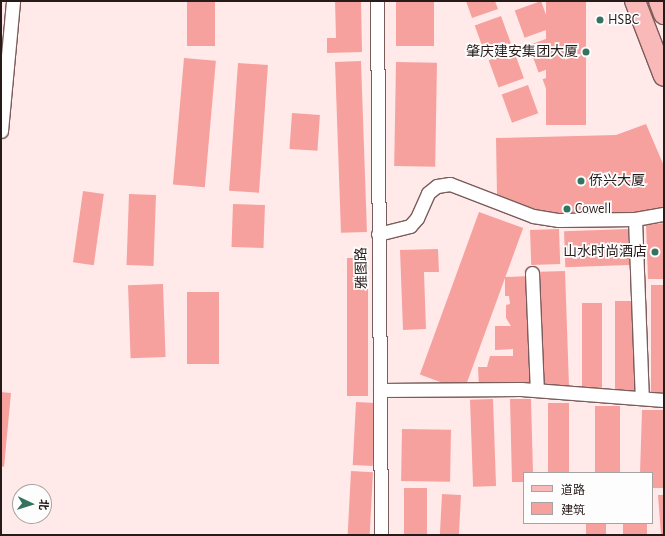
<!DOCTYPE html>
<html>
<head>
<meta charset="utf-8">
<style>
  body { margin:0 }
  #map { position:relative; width:665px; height:536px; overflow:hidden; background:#ffeae9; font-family:"Alegreya Sans","Noto Sans SC",sans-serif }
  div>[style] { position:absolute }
  .building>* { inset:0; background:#f7a19f; transform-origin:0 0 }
  .roads { filter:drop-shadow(1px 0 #7a5c5b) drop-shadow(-1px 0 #7a5c5b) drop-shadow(0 1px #7a5c5b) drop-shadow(0 -1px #7a5c5b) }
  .street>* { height:13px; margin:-6.5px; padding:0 6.5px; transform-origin:6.5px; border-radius:6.5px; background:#fff }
  .primary>* { height:20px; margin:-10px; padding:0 10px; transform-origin:10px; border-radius:10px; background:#f9b9b9 }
  .dots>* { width:11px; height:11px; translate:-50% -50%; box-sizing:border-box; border:2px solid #fdfdfd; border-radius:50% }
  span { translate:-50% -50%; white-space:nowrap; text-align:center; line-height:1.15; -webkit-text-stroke:3.5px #fdfdfd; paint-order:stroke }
  .poi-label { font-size:14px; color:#271b1a }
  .left { translate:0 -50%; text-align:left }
  .right { translate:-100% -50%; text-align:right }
  .street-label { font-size:14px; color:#271b1a }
  .frame { position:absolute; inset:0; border:2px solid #271b1a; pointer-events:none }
  .legend { position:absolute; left:523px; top:472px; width:130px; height:52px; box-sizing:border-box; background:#fdfdfd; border:1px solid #a7a3a2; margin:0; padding:5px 7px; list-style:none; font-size:12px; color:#271b1a }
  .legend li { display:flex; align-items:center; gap:8px; height:20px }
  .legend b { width:20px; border:1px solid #a7a3a2 }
  .north { position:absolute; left:12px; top:484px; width:40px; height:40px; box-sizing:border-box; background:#fdfdfd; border:1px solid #a7a3a2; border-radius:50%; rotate:94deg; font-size:11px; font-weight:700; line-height:16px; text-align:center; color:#271b1a }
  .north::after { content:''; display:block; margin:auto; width:14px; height:18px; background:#34735f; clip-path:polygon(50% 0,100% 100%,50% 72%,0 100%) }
</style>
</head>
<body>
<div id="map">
  <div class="building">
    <div style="left:187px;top:1px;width:28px;height:45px"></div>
    <div style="clip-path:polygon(335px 1px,361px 1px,362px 52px,327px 53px,327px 38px,336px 38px)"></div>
    <div style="left:396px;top:1px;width:38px;height:45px"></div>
    <div style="clip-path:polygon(466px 1px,495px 1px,498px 9px,472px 18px)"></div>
    <div style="left:541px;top:1px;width:29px;height:28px;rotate:70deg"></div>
    <div style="left:546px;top:1px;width:40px;height:124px"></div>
    <div style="left:501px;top:16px;width:29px;height:28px;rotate:70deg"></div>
    <div style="left:554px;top:36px;width:29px;height:27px;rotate:70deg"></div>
    <div style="left:514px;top:51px;width:29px;height:27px;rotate:70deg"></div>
    <div style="left:184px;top:58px;width:32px;height:127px;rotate:5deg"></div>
    <div style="left:361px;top:61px;width:171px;height:26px;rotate:88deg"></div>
    <div style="left:396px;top:62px;width:41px;height:104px;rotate:1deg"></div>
    <div style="left:238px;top:63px;width:30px;height:128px;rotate:4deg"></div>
    <div style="left:568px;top:70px;width:30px;height:27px;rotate:70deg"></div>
    <div style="left:528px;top:85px;width:30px;height:28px;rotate:70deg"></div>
    <div style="left:292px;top:113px;width:28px;height:36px;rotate:4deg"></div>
    <div style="clip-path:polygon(646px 124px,664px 166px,664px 210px,634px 216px,553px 215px,497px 196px,496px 138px,616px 135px)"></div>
    <div style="left:83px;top:191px;width:21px;height:72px;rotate:8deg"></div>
    <div style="left:129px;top:194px;width:27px;height:71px;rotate:2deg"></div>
    <div style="left:233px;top:204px;width:32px;height:43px;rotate:2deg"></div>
    <div style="left:479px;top:212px;width:47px;height:173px;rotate:20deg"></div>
    <div style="clip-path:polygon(664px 223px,664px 279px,648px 279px,646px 225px)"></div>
    <div style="left:559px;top:229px;width:35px;height:29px;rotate:88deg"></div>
    <div style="left:628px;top:229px;width:36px;height:64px;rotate:88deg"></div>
    <div style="clip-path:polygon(438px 249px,439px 272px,424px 272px,426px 329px,403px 330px,400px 250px)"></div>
    <div style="left:347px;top:258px;width:21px;height:138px"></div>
    <div style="left:565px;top:271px;width:117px;height:25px;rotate:88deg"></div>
    <div style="clip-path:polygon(529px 276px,533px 387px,479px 389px,478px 367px,487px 367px,490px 356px,513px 356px,513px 349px,495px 350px,495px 326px,511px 326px,506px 318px,506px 305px,510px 304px,509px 296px,505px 296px,505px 277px)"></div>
    <div style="left:163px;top:284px;width:73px;height:35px;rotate:88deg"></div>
    <div style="left:651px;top:285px;width:13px;height:112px"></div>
    <div style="left:187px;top:292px;width:32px;height:72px"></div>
    <div style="left:615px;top:301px;width:20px;height:94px"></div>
    <div style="left:582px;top:303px;width:20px;height:87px"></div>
    <div style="clip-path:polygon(1px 392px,11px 393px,4px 467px,1px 466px)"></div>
    <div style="left:493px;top:399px;width:87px;height:23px;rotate:88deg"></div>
    <div style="clip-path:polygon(510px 399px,531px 399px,533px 473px,524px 473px,524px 482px,512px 482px)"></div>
    <div style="left:356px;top:402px;width:20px;height:63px;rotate:3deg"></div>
    <div style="left:548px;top:403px;width:21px;height:70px"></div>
    <div style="left:595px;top:406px;width:25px;height:67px"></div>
    <div style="clip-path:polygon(642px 410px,664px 410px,664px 488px,652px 488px,652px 473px,640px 473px)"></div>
    <div style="left:402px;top:429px;width:49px;height:52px;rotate:1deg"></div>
    <div style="left:351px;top:471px;width:22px;height:64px;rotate:3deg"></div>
    <div style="left:404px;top:488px;width:23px;height:47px"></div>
    <div style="left:442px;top:494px;width:19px;height:41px;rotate:3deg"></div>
    <div style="clip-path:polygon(658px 495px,664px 495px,664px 535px,661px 535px)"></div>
    <div style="left:586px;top:523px;width:20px;height:12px"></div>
    <div style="left:623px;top:523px;width:24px;height:12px"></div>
  </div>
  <div class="roads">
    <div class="street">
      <div style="left:377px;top:1px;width:534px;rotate:89.57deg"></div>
      <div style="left:1px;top:131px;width:131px;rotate:-84.7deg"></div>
      <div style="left:635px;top:219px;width:179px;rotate:87.8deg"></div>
      <div style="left:378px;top:234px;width:33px;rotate:-14deg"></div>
      <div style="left:410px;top:226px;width:11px;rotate:-49deg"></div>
      <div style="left:417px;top:218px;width:27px;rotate:-66deg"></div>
      <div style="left:428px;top:193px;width:11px;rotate:-38deg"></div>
      <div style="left:437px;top:186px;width:13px;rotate:-9deg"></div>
      <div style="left:450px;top:184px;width:89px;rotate:21.1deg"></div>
      <div style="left:533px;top:216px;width:26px;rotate:9deg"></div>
      <div style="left:559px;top:220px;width:76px;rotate:-0.8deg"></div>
      <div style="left:635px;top:219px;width:29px;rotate:-10deg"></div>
      <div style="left:532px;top:273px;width:117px;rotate:87.6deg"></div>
      <div style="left:380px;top:390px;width:141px;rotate:-0.4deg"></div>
      <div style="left:521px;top:389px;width:143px;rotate:4.4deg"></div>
    </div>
    <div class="primary">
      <div style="left:635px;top:1px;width:80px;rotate:68.9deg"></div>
      <div style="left:659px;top:1px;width:14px;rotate:69deg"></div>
    </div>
  </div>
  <div class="dots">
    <div style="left:600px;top:20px;background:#34735f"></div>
    <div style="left:586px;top:52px;background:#34735f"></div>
    <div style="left:581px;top:181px;background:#34735f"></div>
    <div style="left:567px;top:209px;background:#34735f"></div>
    <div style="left:655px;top:252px;background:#34735f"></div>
  </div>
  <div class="poi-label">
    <span class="left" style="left:608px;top:20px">HSBC</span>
    <span class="right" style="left:578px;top:52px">肇庆建安集团大厦</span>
    <span class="left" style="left:589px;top:181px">侨兴大厦</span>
    <span class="left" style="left:575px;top:209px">Cowell</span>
    <span class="right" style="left:647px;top:252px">山水时尚酒店</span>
  </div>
  <div class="street-label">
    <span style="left:362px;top:268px;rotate:-91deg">雅图路</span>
  </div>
  <div class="frame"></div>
  <ul class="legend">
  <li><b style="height:5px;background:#f9b9b9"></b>道路</li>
  <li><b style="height:11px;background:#f7a19f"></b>建筑</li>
  </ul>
  <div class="north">北</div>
</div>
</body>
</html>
